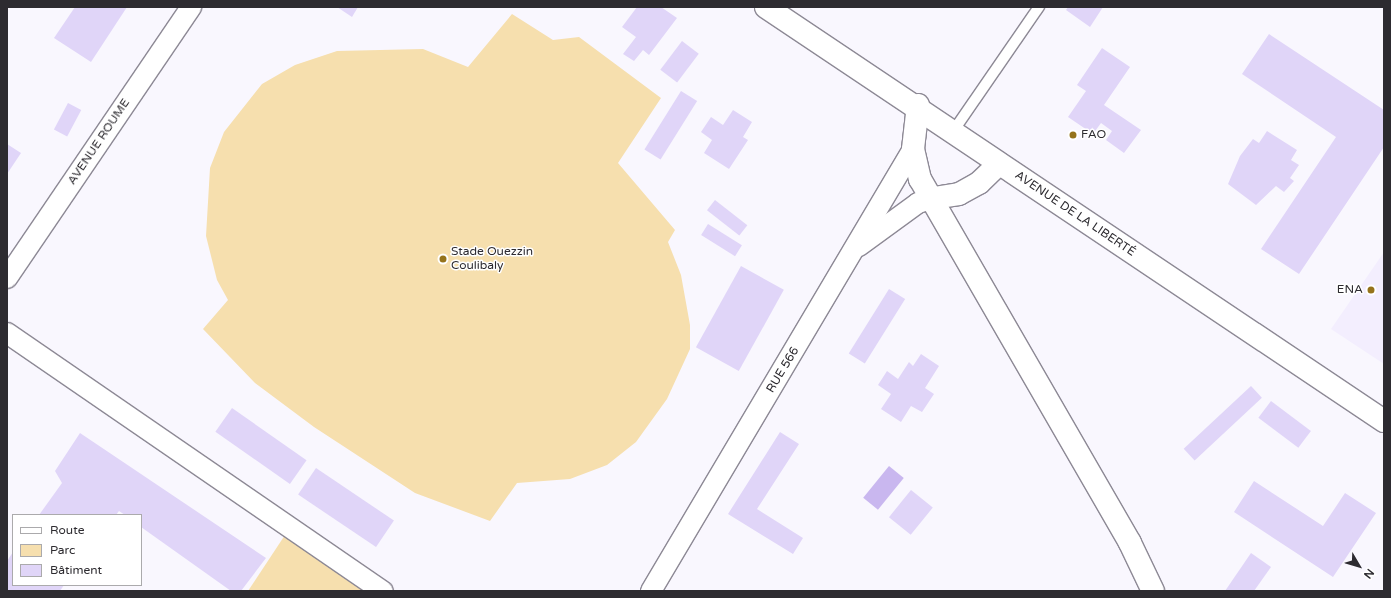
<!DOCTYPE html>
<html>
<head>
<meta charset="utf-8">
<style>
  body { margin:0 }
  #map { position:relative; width:1391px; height:598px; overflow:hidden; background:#f9f7fe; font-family:"Varela Round",sans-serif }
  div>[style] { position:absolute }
  .built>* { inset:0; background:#f3eefe }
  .green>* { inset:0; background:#f6dfae }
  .water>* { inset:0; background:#c9b7ef; transform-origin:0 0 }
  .building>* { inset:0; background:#e0d5f8; transform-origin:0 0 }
  .roads { filter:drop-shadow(1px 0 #8d8995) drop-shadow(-1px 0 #8d8995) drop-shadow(0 1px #8d8995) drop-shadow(0 -1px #8d8995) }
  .lane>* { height:10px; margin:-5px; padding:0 5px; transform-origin:5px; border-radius:5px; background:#fff }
  .street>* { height:20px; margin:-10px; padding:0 10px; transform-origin:10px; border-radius:10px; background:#fff }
  .secondary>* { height:22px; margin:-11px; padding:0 11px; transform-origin:11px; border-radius:11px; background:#fff }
  .primary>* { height:22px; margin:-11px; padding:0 11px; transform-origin:11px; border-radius:11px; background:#fff }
  .dots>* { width:11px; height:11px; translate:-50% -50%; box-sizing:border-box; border:2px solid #fff; border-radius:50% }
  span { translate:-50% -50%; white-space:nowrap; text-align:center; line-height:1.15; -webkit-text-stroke:3px #fff; paint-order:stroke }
  .poi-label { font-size:12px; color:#2d2b30 }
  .left { translate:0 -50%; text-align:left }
  .right { translate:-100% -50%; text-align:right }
  .street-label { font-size:12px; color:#2d2b30 }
  .frame { position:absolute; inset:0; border:8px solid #2d2b30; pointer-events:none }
  .legend { position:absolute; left:12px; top:514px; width:130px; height:72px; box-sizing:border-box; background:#fff; border:1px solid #abaaac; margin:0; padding:5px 7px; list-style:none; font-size:12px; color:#2d2b30 }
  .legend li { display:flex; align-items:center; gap:8px; height:20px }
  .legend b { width:20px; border:1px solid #abaaac }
  .north { position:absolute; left:1339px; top:546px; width:40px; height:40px; -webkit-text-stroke:3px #fff; paint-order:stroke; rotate:128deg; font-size:11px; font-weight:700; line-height:16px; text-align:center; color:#2d2b30 }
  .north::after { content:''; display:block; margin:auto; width:14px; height:18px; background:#2d2b30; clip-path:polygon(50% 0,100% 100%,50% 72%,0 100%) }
</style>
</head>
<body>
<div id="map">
  <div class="built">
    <div style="clip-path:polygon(1384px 252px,1384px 364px,1331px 329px)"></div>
  </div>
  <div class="green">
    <div style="clip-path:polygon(512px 14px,553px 40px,579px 37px,661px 98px,618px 163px,675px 230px,668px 242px,681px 275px,690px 325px,690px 349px,667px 399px,636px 442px,607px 465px,570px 479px,517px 483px,490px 521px,415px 493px,314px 427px,255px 383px,203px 329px,228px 300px,217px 280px,206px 236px,210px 168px,224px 132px,262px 84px,295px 65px,337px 51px,423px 49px,468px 67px)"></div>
    <div style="clip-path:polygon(285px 535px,369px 591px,248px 591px)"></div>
  </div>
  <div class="water">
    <div style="left:889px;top:466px;width:19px;height:41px;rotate:39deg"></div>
  </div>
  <div class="building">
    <div style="clip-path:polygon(75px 7px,127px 7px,91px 62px,54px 38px)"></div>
    <div style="clip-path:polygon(337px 7px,358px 7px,352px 17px)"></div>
    <div style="clip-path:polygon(637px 7px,661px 7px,677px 18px,649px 55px,643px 50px,634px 61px,623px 54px,636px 37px,622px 27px)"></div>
    <div style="clip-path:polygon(1068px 7px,1103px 7px,1090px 27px,1066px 10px)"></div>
    <div style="clip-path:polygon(1269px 34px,1384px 110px,1384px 147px,1299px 274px,1261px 249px,1336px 137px,1242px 74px)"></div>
    <div style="left:682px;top:41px;width:21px;height:36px;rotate:37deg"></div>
    <div style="clip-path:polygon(1102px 48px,1130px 67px,1104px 105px,1141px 130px,1124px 153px,1106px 140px,1112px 131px,1101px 123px,1093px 134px,1068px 117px,1086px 91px,1077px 85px)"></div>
    <div style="left:681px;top:91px;width:19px;height:69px;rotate:32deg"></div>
    <div style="left:68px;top:103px;width:15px;height:30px;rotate:28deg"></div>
    <div style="clip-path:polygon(733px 110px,752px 122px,743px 137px,748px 140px,729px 169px,704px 153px,712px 140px,701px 132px,711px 117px,723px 125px)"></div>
    <div style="clip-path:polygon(1267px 131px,1297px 150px,1291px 160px,1299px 165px,1290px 178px,1294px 181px,1284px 192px,1276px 186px,1256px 205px,1228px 184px,1240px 156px,1253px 139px,1259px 143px)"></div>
    <div style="clip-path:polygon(7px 144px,21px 153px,7px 174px)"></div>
    <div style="left:715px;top:200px;width:41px;height:13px;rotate:38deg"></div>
    <div style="left:708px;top:224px;width:40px;height:13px;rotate:32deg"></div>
    <div style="left:741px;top:266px;width:49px;height:93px;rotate:29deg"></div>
    <div style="left:889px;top:289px;width:19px;height:76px;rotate:32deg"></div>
    <div style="clip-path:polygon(921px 354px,939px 366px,925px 388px,934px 394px,922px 412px,911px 406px,901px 422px,881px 409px,891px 394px,878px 385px,887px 371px,898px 379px,909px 362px,913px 366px)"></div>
    <div style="left:1251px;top:386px;width:16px;height:92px;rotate:47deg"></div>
    <div style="left:1271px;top:401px;width:50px;height:21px;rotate:37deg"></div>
    <div style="left:232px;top:408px;width:91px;height:29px;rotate:35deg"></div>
    <div style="clip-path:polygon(780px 432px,799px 444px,757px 509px,803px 538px,793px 554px,728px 514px)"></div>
    <div style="clip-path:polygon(80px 433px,266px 558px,241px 591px,231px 591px,141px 527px,141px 515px,125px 515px,119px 511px,116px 515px,39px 515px,62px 483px,55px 471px)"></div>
    <div style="left:316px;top:468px;width:94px;height:32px;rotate:34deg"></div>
    <div style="clip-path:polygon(1254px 481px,1323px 526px,1345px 493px,1376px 513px,1333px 577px,1234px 512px)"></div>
    <div style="left:911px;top:490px;width:28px;height:35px;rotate:39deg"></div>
    <div style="clip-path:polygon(13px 552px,13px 585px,64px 585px,60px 591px,7px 591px,7px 561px)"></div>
    <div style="clip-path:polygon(1251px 553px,1271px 567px,1254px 591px,1225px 591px)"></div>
  </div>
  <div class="roads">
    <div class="lane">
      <div style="left:954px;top:130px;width:150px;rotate:-55.4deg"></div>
    </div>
    <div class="street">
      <div style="left:859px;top:246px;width:73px;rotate:-36.1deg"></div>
      <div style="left:918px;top:203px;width:17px;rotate:-17deg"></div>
      <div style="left:7px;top:278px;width:328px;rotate:-55.8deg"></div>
      <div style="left:7px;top:333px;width:456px;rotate:34.5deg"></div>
      <div style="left:651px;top:591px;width:514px;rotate:-59.34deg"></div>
    </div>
    <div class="secondary">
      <div style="left:918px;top:105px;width:44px;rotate:96.5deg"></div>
      <div style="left:913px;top:149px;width:31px;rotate:77deg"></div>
      <div style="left:920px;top:179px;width:420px;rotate:60deg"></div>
      <div style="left:1130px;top:543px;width:53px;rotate:64.4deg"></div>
      <div style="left:934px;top:198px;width:25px;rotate:-9deg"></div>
      <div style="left:959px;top:194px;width:23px;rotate:-29deg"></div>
      <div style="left:979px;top:183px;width:28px;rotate:-44deg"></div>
    </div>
    <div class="primary">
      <div style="left:766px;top:7px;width:744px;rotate:33.82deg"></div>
    </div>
  </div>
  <div class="dots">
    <div style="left:1073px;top:135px;background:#95731b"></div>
    <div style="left:443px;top:259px;background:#95731b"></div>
    <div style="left:1371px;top:290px;background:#95731b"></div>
  </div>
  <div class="poi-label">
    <span class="left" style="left:1081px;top:135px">FAO</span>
    <span class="left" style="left:451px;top:259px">Stade Ouezzin<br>Coulibaly</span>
    <span class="right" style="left:1363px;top:290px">ENA</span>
  </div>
  <div class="street-label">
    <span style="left:99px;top:142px;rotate:-56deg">AVENUE ROUME</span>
    <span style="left:1075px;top:214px;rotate:34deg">AVENUE DE LA LIBERTÉ</span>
    <span style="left:783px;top:370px;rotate:-59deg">RUE 566</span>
  </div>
  <div class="frame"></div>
  <ul class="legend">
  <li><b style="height:5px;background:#fff"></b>Route</li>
  <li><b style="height:11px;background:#f6dfae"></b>Parc</li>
  <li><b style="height:11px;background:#e0d5f8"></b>Bâtiment</li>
  </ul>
  <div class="north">N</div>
</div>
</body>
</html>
